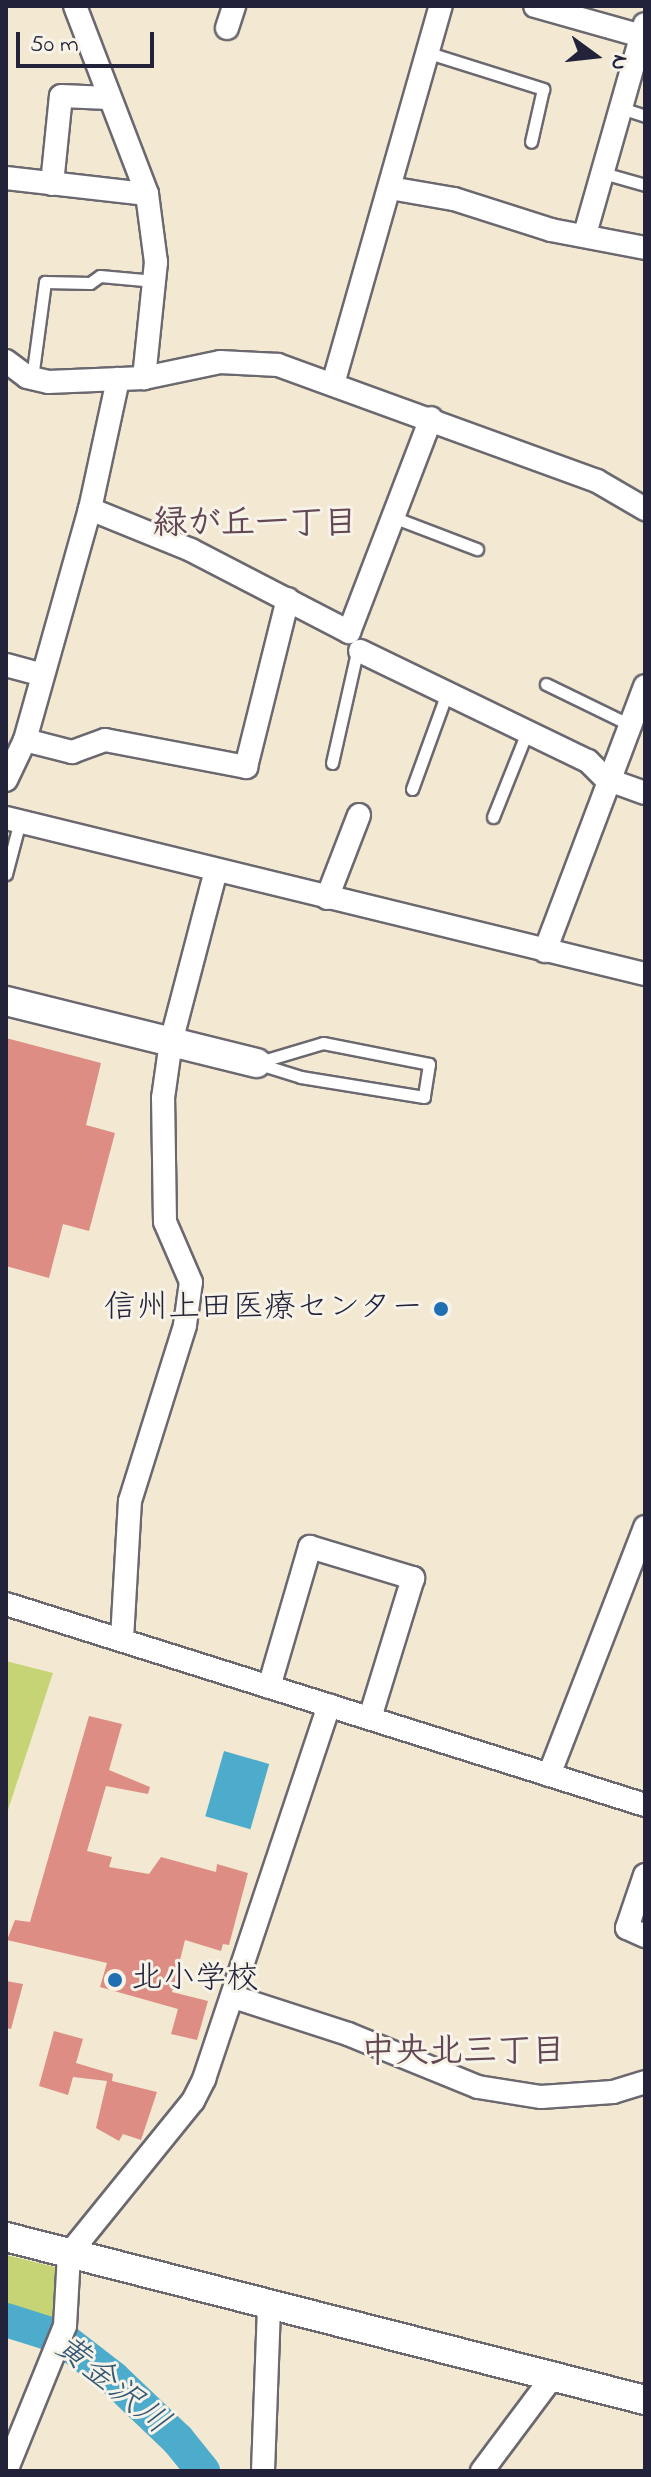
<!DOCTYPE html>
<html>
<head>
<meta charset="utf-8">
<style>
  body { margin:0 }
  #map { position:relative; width:651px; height:2477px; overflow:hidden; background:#f3e9d3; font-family:"Indie Flower","Klee One",sans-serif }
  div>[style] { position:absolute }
  .green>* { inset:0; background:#c7d475 }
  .water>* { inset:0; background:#4dabcc; transform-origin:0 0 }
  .river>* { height:34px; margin:-17px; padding:0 17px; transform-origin:17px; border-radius:17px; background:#4dabcc }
  .building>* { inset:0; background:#dd8d83 }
  .roads { filter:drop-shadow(2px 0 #6b6870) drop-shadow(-2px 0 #6b6870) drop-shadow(0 2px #6b6870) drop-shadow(0 -2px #6b6870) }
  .service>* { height:11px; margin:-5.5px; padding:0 5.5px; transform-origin:5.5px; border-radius:5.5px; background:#fff }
  .minor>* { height:22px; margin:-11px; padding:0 11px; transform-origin:11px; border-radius:11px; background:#fff }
  .tertiary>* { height:28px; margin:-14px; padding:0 14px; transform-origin:14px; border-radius:14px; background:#fff }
  .dots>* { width:22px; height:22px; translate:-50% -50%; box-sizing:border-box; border:4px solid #f7f3e8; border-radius:50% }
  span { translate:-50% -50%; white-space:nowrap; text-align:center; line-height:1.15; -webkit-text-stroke:6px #f7f3e8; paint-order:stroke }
  .poi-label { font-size:32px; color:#22223b }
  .right { translate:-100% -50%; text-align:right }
  .left { translate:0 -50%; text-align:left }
  .neighbourhood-label { font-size:34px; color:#634754; font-weight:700 }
  .water-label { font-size:34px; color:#335975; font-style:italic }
  .frame { position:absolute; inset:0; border:8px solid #22223b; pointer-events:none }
  .north { position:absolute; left:555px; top:16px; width:80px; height:80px; -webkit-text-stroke:6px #f7f3e8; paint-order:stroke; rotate:105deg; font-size:22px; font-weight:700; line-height:32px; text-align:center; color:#22223b }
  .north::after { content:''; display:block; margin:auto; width:28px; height:36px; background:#22223b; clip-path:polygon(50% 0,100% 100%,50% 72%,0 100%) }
  .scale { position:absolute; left:16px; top:32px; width:138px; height:36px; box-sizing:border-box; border:4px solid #22223b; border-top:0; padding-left:10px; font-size:24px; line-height:28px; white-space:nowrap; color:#22223b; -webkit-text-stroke:6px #f7f3e8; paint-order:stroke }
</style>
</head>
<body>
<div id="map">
  <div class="green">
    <div style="clip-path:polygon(6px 1661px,53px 1673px,6px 1816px)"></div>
    <div style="clip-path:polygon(6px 2255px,55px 2267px,56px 2328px,6px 2310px)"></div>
  </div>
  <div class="water">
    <div style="left:224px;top:1751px;width:47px;height:68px;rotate:16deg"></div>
  </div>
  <div class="river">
    <div style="left:6px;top:2320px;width:57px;rotate:17.5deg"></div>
    <div style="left:60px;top:2337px;width:67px;rotate:37.7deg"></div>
    <div style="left:113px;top:2378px;width:90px;rotate:43.6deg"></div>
    <div style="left:178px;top:2440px;width:40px;rotate:51deg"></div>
  </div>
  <div class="building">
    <div style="clip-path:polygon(6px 1038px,101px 1063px,86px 1125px,115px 1133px,89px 1231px,63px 1224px,49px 1278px,6px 1266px)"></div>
    <div style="clip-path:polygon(89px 1716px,122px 1724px,109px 1770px,150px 1787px,148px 1794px,106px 1786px,87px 1851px,112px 1857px,109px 1867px,149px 1874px,161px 1857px,216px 1872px,217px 1864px,248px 1873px,229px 1945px,223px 1944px,221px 1951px,185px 1940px,172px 1992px,208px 2001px,197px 2040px,171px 2034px,178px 2009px,100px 1987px,107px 1963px,7px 1940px,15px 1920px,30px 1922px)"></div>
    <div style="clip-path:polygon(6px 1981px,23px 1984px,11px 2029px,6px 2028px)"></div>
    <div style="clip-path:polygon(54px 2031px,83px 2039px,76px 2063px,113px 2074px,112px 2081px,157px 2092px,141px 2140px,123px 2134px,119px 2141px,96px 2128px,107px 2081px,73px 2077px,68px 2095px,39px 2086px)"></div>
  </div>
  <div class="roads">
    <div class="service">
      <div style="left:429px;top:53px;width:120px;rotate:17.5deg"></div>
      <div style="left:543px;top:89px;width:54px;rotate:102.8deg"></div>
      <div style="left:621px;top:108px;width:25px;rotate:18deg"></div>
      <div style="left:603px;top:173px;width:44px;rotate:15.9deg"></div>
      <div style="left:32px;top:378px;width:97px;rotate:-82.3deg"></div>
      <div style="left:45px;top:282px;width:45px;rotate:1.3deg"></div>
      <div style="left:90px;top:283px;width:12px;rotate:-35deg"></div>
      <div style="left:100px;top:276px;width:55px;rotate:5.2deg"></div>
      <div style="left:393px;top:517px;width:90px;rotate:20.9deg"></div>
      <div style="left:546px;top:684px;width:93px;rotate:26deg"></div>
      <div style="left:332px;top:763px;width:118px;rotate:-77.3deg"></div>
      <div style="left:412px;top:789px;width:102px;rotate:-70deg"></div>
      <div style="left:493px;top:817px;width:92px;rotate:-68.2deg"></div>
      <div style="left:6px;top:874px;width:55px;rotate:-75.2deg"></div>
      <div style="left:323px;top:1043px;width:108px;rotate:11.2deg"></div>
      <div style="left:429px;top:1064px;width:33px;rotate:99deg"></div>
      <div style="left:424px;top:1097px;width:125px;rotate:-170.8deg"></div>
      <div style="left:301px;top:1077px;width:47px;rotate:-162.7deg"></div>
      <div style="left:256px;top:1063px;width:70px;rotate:-16.6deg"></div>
    </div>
    <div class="minor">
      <div style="left:75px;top:6px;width:201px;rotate:69deg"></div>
      <div style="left:147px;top:194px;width:69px;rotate:82.5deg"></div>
      <div style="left:156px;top:262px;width:117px;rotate:95.9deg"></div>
      <div style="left:535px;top:6px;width:114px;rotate:15.7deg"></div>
      <div style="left:227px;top:28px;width:23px;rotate:-72deg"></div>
      <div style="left:6px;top:178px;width:142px;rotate:6.5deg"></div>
      <div style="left:52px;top:184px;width:88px;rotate:-84.2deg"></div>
      <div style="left:61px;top:96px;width:48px;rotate:2.4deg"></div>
      <div style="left:390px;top:188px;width:65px;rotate:9.8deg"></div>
      <div style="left:454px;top:199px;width:102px;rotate:17.7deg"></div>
      <div style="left:551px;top:230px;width:96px;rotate:10.8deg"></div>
      <div style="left:585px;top:234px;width:218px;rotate:-74.1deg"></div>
      <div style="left:6px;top:361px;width:26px;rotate:37deg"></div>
      <div style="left:27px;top:377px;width:22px;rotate:13deg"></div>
      <div style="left:48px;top:382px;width:96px;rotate:-2.4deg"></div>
      <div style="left:144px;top:378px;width:78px;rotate:-11.9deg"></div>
      <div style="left:220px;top:362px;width:58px;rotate:3deg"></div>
      <div style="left:278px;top:365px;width:339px;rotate:20deg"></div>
      <div style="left:597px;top:481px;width:56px;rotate:30.3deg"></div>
      <div style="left:333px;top:384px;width:393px;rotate:-74.1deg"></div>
      <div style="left:90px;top:509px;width:109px;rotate:22.1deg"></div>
      <div style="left:191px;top:550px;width:178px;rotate:27.4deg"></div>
      <div style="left:349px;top:632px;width:229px;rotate:-69deg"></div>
      <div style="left:360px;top:651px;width:253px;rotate:25.8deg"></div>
      <div style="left:588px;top:761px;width:25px;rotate:45deg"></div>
      <div style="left:606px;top:779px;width:41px;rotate:19.7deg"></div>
      <div style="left:6px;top:665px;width:38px;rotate:15deg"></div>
      <div style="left:25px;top:740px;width:49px;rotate:14.3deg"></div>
      <div style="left:72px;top:752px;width:35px;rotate:-20deg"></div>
      <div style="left:105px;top:740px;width:144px;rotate:10.8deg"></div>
      <div style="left:246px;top:767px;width:173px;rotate:-76deg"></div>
      <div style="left:6px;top:780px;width:44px;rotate:-64.6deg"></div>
      <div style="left:25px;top:740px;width:240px;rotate:-74.3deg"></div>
      <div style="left:90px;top:509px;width:133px;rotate:-77.8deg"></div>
      <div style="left:6px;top:818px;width:658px;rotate:13.72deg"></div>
      <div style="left:327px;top:898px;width:89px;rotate:-68.9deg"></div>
      <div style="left:545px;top:951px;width:283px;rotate:-69.3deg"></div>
      <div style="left:6px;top:1604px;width:670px;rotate:17.46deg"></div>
      <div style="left:122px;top:1639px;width:138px;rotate:-86.7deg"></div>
      <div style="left:130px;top:1501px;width:184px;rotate:-72.6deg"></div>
      <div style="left:185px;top:1325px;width:43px;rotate:-82.1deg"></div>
      <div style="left:191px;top:1282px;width:65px;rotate:-113.4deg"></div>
      <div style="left:165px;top:1222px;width:124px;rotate:-90.9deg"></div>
      <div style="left:163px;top:1098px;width:57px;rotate:-81.9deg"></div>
      <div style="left:171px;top:1042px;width:177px;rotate:-75.3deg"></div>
      <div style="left:269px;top:1687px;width:146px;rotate:-73.7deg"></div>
      <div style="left:310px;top:1547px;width:108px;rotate:16.8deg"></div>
      <div style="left:413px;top:1578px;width:146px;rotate:107.1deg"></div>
      <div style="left:549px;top:1775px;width:266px;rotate:-68.8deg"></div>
      <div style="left:645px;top:1875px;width:56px;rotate:108.8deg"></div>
      <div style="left:627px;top:1928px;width:20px;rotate:24deg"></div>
      <div style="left:234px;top:1997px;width:120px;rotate:18deg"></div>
      <div style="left:348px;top:2034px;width:140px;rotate:22.2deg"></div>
      <div style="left:478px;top:2087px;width:64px;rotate:9deg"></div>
      <div style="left:541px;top:2097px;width:72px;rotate:-4deg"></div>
      <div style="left:613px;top:2092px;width:34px;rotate:-17deg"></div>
      <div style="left:6px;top:2471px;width:157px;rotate:-67.9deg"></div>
      <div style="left:65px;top:2326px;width:72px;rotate:-86.8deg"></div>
      <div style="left:69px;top:2254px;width:197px;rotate:-51deg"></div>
      <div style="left:193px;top:2101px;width:25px;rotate:-63deg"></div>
      <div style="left:204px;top:2079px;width:394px;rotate:-71.5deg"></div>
      <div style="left:263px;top:2471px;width:167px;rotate:-87.9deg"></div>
      <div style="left:482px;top:2471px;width:119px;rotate:-53.2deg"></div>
    </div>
    <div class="tertiary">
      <div style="left:6px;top:1001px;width:258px;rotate:13.9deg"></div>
      <div style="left:6px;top:2237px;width:659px;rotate:14.31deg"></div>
    </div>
  </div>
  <div class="dots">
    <div style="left:441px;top:1309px;background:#1f6fb2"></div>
    <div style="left:115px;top:1980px;background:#1f6fb2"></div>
  </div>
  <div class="poi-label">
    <span class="right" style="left:423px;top:1309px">信州上田医療センター</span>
    <span class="left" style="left:131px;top:1980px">北小学校</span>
  </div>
  <div class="neighbourhood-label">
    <span style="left:255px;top:526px">緑が丘一丁目</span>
    <span style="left:463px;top:2054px">中央北三丁目</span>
  </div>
  <div class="water-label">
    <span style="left:111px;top:2386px;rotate:39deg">黄金沢川</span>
  </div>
  <div class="frame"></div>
  <div class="north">N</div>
  <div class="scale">50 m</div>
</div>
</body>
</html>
